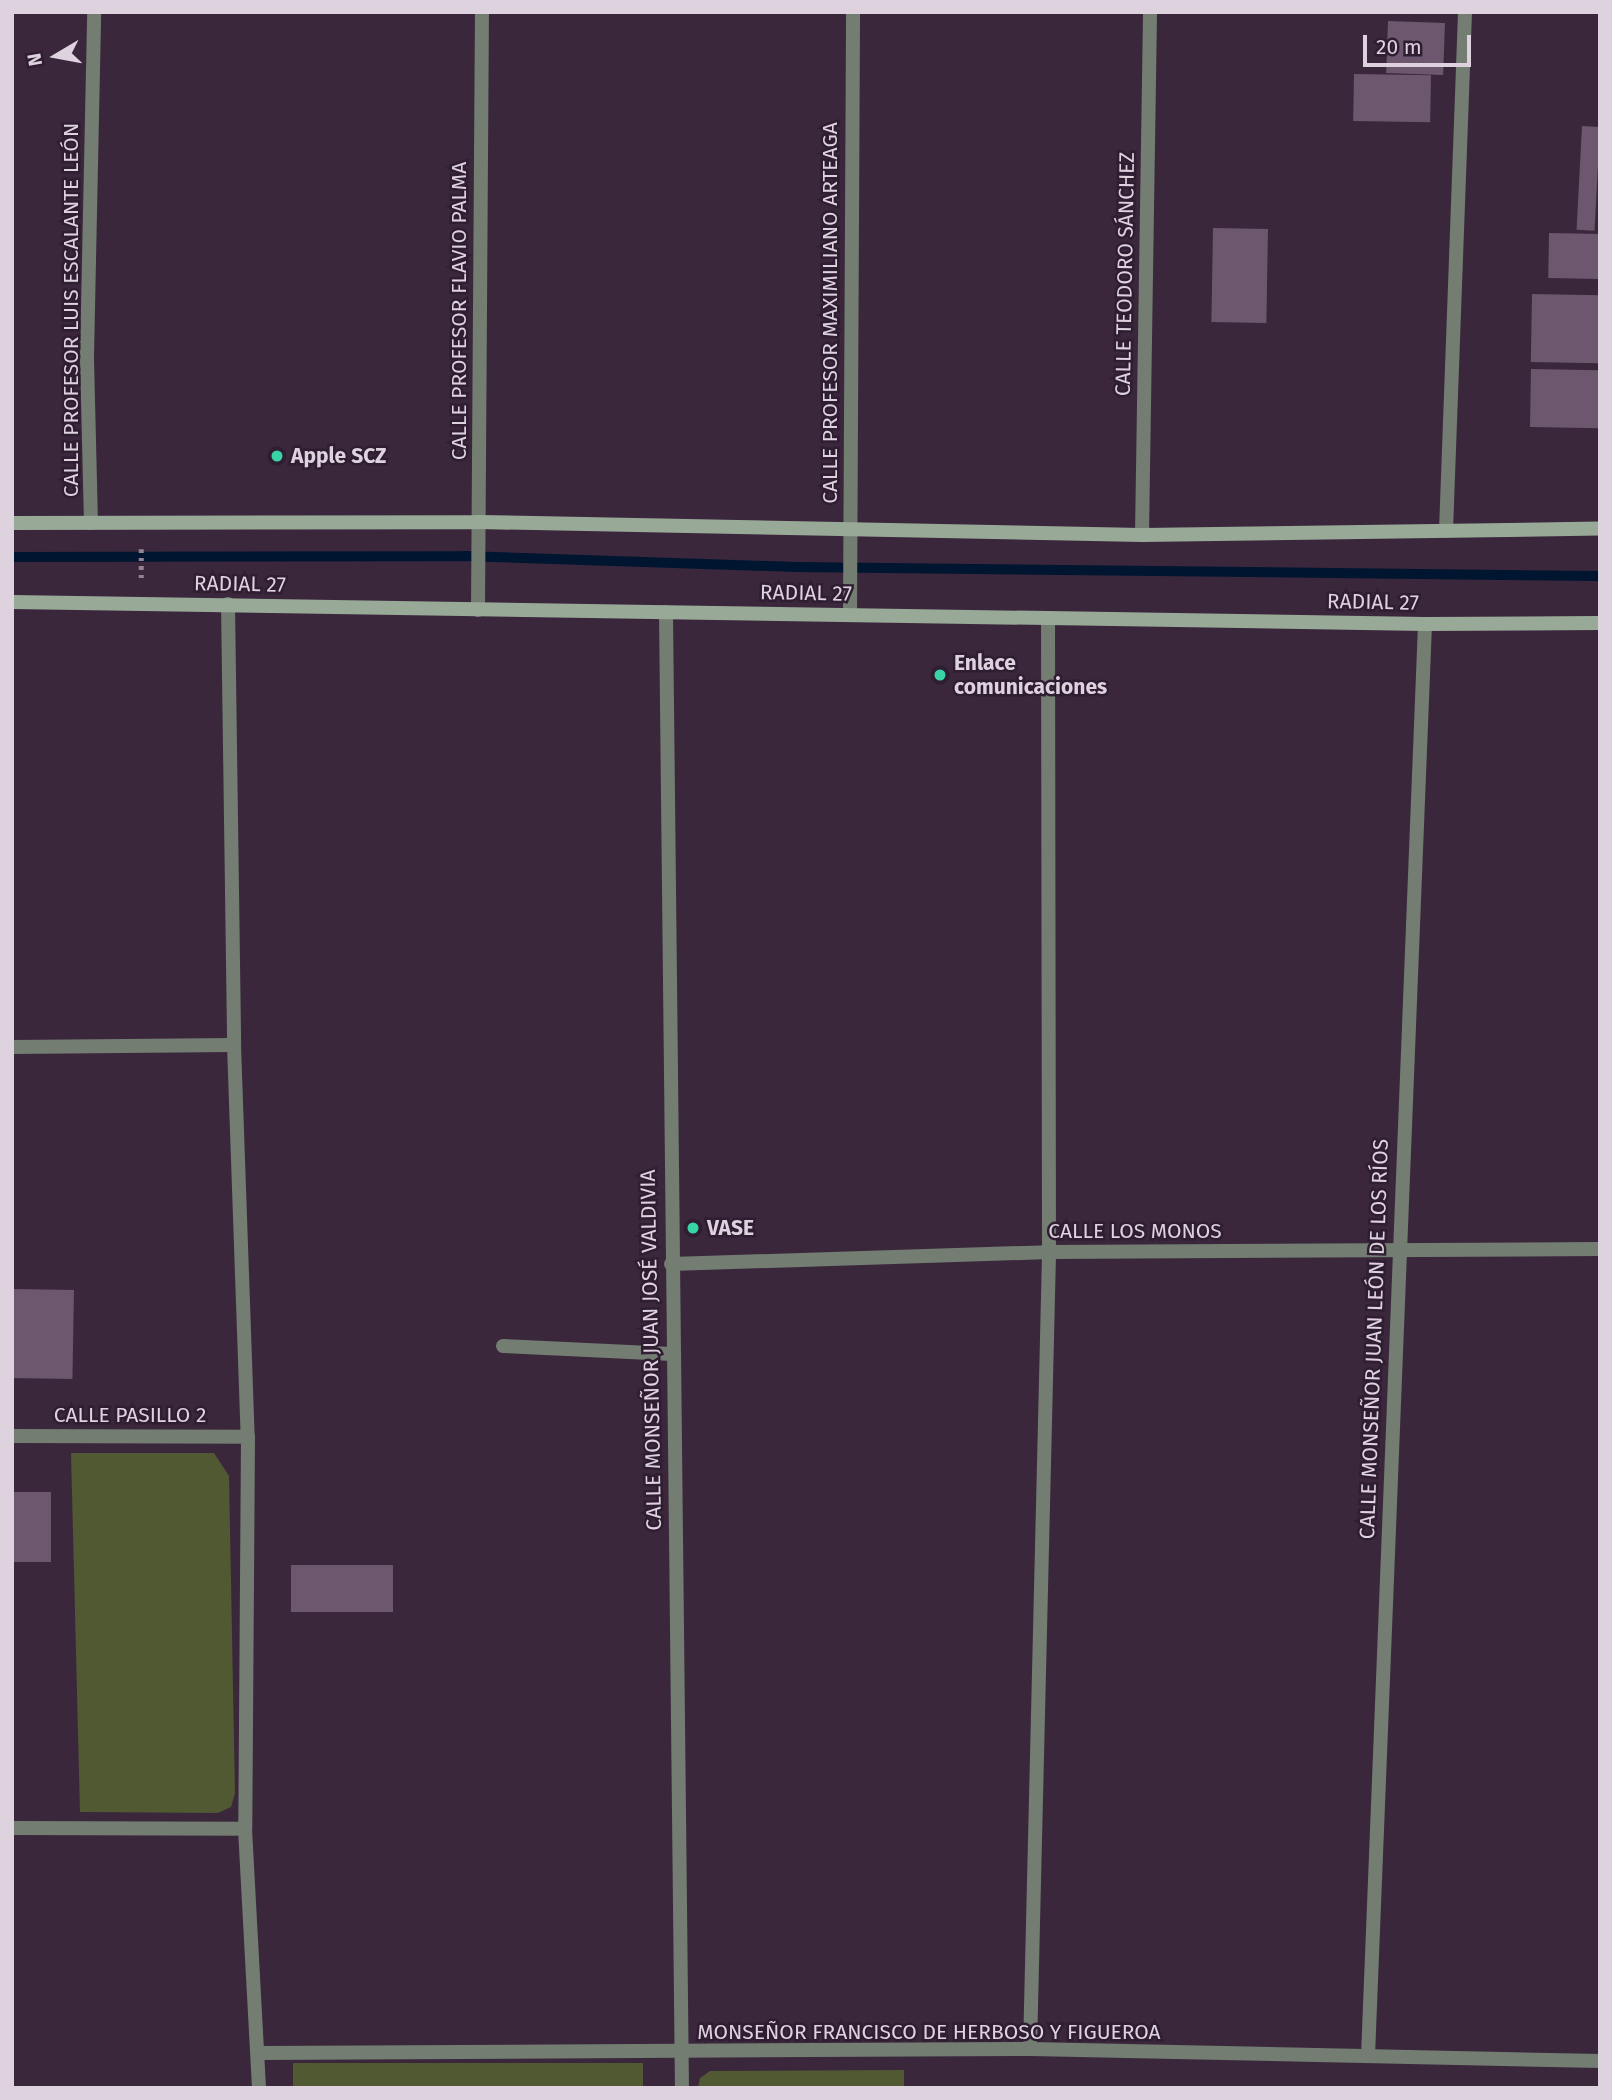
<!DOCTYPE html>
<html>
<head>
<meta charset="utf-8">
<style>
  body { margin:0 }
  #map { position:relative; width:1612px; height:2100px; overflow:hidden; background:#3a273c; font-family:"Fira Sans",sans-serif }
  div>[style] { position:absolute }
  .green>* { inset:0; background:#515932; transform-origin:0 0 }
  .stream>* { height:10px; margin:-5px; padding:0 5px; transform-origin:5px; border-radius:5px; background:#001530 }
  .building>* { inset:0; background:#6c576e; transform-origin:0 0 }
  .path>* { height:4.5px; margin-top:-2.25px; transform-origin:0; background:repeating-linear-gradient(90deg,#938494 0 3.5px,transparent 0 8.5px) }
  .lane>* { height:14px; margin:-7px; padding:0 7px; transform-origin:7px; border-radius:7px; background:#737d72 }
  .street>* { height:14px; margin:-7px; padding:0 7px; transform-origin:7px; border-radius:7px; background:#737d72 }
  .secondary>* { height:14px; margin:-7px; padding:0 7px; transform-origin:7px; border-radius:7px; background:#99a998 }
  .dots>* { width:19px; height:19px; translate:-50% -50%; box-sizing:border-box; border:4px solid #2f1d32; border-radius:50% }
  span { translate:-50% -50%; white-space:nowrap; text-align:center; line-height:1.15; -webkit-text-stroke:5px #2f1d32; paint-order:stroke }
  .street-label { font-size:21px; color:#ded2df }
  .poi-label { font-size:21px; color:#ded2df; font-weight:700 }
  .left { translate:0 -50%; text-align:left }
  .frame { position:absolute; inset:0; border:14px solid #ded2df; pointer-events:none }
  .north { position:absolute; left:21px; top:21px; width:70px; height:70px; -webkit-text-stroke:5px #2f1d32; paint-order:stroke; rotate:260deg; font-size:19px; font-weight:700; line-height:28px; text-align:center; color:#ded2df }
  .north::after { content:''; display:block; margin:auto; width:24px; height:32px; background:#ded2df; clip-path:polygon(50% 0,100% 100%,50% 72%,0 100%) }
  .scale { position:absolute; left:1363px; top:35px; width:108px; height:32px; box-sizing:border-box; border:4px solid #ded2df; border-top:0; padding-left:9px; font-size:21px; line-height:24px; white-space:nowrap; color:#ded2df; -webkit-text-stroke:5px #2f1d32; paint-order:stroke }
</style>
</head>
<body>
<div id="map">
  <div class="green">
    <div style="clip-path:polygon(71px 1453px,214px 1453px,229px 1476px,235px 1793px,231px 1807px,218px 1813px,80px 1812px)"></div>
    <div style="left:293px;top:2063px;width:350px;height:31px"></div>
    <div style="clip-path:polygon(904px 2070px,904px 2088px,698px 2088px,700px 2078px,710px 2071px)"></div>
  </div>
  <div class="stream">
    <div style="left:12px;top:557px;width:453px;rotate:-0.1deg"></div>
    <div style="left:465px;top:556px;width:331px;rotate:1.9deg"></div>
    <div style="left:796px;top:567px;width:804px;rotate:0.64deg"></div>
  </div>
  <div class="building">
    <div style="left:1388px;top:21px;width:57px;height:52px;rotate:2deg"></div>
    <div style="left:1354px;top:74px;width:77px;height:47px;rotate:1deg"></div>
    <div style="left:1582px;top:126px;width:18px;height:104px;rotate:3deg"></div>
    <div style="left:1213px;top:228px;width:55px;height:94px;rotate:1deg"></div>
    <div style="left:1549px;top:233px;width:51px;height:45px;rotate:1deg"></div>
    <div style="left:1532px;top:294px;width:68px;height:68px;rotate:1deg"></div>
    <div style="left:1531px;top:369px;width:69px;height:58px;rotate:1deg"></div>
    <div style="left:12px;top:1289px;width:62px;height:89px;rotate:1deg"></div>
    <div style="left:12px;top:1492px;width:39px;height:70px"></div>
    <div style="left:393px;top:1565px;width:47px;height:102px;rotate:90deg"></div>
  </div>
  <div class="path">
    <div style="left:141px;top:578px;width:29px;rotate:-90deg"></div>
  </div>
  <div class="lane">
    <div style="left:503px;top:1346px;width:169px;rotate:2.7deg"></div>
  </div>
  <div class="street">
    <div style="left:91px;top:523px;width:167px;rotate:-91.4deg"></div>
    <div style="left:87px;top:356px;width:344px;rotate:-88.8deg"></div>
    <div style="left:1446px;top:531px;width:519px;rotate:-87.9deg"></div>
    <div style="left:1142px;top:535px;width:523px;rotate:-89.12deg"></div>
    <div style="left:228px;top:604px;width:441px;rotate:89.2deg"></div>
    <div style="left:234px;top:1045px;width:392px;rotate:88deg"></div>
    <div style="left:248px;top:1437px;width:392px;rotate:90.4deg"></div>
    <div style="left:245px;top:1829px;width:259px;rotate:86.9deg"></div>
    <div style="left:478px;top:610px;width:598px;rotate:-89.62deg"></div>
    <div style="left:666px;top:612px;width:1476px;rotate:89.38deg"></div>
    <div style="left:850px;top:615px;width:603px;rotate:-89.71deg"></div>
    <div style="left:12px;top:1047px;width:222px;rotate:-0.5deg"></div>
    <div style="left:671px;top:1264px;width:378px;rotate:-1.8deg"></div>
    <div style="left:1049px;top:1252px;width:551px;rotate:-0.31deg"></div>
    <div style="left:12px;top:1436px;width:236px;rotate:0.2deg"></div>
    <div style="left:12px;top:1828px;width:233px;rotate:0.2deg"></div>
    <div style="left:1030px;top:2049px;width:797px;rotate:-88.63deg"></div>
    <div style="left:1049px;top:1252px;width:634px;rotate:-90.09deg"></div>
    <div style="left:258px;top:2053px;width:772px;rotate:-0.3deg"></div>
    <div style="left:1030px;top:2049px;width:570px;rotate:1.21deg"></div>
    <div style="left:1368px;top:2056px;width:1433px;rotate:-87.72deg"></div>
  </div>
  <div class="secondary">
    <div style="left:12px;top:523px;width:466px;rotate:-0.1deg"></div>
    <div style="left:478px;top:522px;width:664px;rotate:1.12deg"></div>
    <div style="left:1142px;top:535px;width:458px;rotate:-0.8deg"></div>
    <div style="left:12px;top:602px;width:1413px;rotate:0.89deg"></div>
    <div style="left:1425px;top:624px;width:175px;rotate:-0.3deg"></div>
  </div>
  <div class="dots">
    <div style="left:277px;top:456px;background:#38d4a6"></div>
    <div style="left:940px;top:675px;background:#38d4a6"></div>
    <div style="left:693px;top:1228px;background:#38d4a6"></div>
  </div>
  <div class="street-label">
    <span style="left:1125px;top:274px;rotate:-89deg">CALLE TEODORO SÁNCHEZ</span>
    <span style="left:71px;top:310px;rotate:-90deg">CALLE PROFESOR LUIS ESCALANTE LEÓN</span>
    <span style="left:459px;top:311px;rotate:-90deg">CALLE PROFESOR FLAVIO PALMA</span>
    <span style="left:830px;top:313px;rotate:-90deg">CALLE PROFESOR MAXIMILIANO ARTEAGA</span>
    <span style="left:240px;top:584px;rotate:1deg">RADIAL 27</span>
    <span style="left:806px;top:593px;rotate:1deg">RADIAL 27</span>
    <span style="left:1373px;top:602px;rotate:1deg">RADIAL 27</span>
    <span style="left:1135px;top:1231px">CALLE LOS MONOS</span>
    <span style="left:1374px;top:1339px;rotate:-88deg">CALLE MONSEÑOR JUAN LEÓN DE LOS RÍOS</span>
    <span style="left:651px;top:1350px;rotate:-91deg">CALLE MONSEÑOR JUAN JOSÉ VALDIVIA</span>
    <span style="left:130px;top:1415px">CALLE PASILLO 2</span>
    <span style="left:929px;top:2032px">MONSEÑOR FRANCISCO DE HERBOSO Y FIGUEROA</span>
  </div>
  <div class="poi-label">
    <span class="left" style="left:291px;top:456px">Apple SCZ</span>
    <span class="left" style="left:954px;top:675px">Enlace<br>comunicaciones</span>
    <span class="left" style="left:707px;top:1228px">VASE</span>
  </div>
  <div class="frame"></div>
  <div class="north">N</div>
  <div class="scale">20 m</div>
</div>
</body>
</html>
